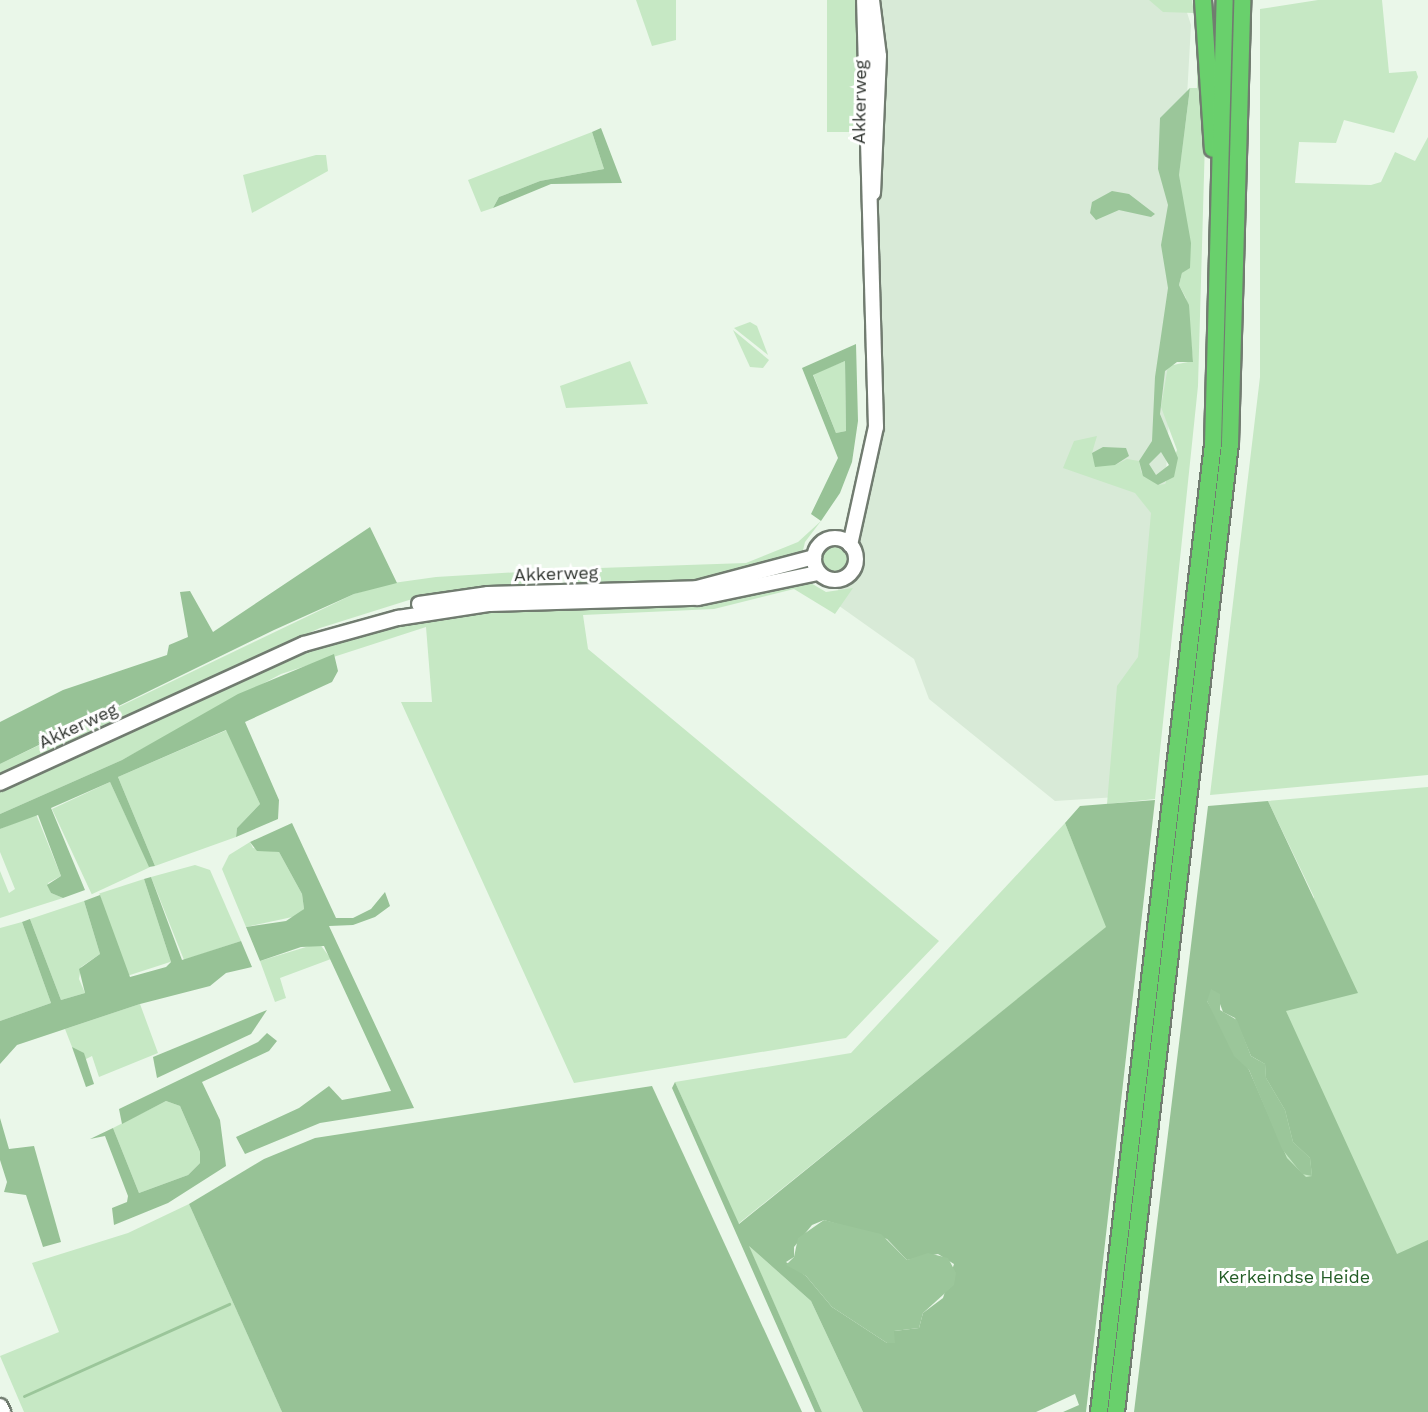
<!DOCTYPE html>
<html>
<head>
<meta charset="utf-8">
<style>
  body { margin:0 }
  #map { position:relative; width:1428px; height:1412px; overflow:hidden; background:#eaf7e9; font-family:"Work Sans",sans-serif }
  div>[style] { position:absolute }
  .built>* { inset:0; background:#d8ead7 }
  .green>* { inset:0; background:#c6e8c4; transform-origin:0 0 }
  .round { border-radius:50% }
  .forest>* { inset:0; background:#97c296 }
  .water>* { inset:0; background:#9bc69a }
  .stream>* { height:3px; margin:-1.5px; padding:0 1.5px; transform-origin:1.5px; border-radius:1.5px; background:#9bc69a }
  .roads { filter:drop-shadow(2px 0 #717c70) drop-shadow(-2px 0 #717c70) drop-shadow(0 2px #717c70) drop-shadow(0 -2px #717c70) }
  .secondary>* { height:14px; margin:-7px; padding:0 7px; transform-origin:7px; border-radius:7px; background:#fff }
  .secondary>.ring { margin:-7px; padding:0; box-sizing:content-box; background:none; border:14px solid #fff; border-radius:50% }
  .highway>* { height:16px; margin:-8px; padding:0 8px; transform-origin:8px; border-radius:8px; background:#69d06c }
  span { translate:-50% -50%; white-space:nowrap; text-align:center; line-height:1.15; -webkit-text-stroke:6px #fff; paint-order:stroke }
  .street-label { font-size:18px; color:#313631 }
  .park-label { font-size:18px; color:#235d26 }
</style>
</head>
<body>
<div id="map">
  <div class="built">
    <div style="clip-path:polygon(874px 0,1183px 0,1191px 25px,1148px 795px,1055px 801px,929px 699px,914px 659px,835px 603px,875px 433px)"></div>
  </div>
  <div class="green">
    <div style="clip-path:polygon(636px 0,676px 0,676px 40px,652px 46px)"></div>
    <div style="left:827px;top:0;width:32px;height:132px"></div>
    <div style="clip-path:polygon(1149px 0,1192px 0,1194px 13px,1163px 12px)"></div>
    <div style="clip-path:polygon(1318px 0,1382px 0,1389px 73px,1416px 71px,1418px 77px,1394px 133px,1344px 120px,1336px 143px,1299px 142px,1295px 183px,1371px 185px,1381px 182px,1395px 152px,1415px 161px,1428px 137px,1428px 775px,1210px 795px,1260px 377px,1260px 9px)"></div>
    <div style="clip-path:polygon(1197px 48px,1205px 141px,1198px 386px,1155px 799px,1107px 804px,1117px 686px,1138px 657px,1151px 513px,1135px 493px,1063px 468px,1074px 441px,1097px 436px,1092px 453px,1115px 465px,1127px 459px,1139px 461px,1141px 472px,1158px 485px,1165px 484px,1177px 450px,1161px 407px,1168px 366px,1193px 361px,1186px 298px,1179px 285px,1182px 273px,1190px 267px,1179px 175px,1190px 88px,1197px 88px)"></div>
    <div style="clip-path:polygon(592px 132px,604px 169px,540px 181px,499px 197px,493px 208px,481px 212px,468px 180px)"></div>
    <div style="clip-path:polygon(316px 155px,326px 155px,328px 171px,252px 213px,243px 175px)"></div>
    <div style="clip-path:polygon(750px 322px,757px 326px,768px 355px,734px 328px)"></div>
    <div style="clip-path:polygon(733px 330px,769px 360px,763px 368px,750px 367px)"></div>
    <div style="clip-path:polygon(630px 361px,648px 404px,566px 408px,560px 386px)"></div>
    <div style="clip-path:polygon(845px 361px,846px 431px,836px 433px,813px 374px)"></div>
    <div style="clip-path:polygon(821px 521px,805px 542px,801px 559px,725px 581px,582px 585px,570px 575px,570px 569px,746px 563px,798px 542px)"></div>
    <div class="round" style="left:819px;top:545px;width:28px;height:28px"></div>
    <div style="clip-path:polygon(554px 570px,554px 579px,544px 585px,425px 595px,320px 628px,0 774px,0 764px,354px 594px,386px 584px,436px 577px)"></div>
    <div style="clip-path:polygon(809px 582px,826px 592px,853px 588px,835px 614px,794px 589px,714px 609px,583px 615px,588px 649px,939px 941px,846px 1038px,574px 1083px,401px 702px,432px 702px,426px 627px,281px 674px,122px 760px,0 814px,0 789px,313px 647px,412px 617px)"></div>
    <div style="clip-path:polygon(227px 730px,260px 804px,237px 828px,236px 837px,155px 866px,118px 777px)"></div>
    <div style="left:110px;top:782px;width:94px;height:64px;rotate:65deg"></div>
    <div style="clip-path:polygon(1428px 787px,1428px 1412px,1144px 1412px,1314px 897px,1268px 801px)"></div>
    <div style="clip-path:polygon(36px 814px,61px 876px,48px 883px,51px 893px,63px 898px,0 918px,0 871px,9px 893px,15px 889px,0 852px,0 829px)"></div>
    <div style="clip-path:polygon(1065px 823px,1107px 927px,738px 1224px,675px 1082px,851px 1053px)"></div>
    <div style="clip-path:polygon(250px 842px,253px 848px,279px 852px,302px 894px,304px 909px,297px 916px,246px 927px,222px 869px,229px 855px)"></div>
    <div style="clip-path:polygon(195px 865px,210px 870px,241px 941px,184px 960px,151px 877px)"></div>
    <div style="left:144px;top:879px;width:87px;height:47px;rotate:72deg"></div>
    <div style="clip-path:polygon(84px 901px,100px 954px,81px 967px,79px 979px,85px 993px,61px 1000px,30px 919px)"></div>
    <div style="clip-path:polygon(22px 922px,51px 1003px,0 1021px,0 928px)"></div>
    <div style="clip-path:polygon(319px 943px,331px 959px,280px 978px,286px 998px,275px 1002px,260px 961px)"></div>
    <div style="clip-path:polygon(140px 1004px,158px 1053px,99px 1077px,92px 1056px,86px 1059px,72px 1047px,65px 1029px)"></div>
    <div style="clip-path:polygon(166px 1101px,180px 1106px,200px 1152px,200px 1163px,188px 1175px,139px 1193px,113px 1128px)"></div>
    <div style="clip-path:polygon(189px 1204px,282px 1412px,24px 1412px,0 1356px,59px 1332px,32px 1263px,128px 1233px)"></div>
    <div style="clip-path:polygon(748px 1245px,811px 1301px,863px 1412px,822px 1412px)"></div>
  </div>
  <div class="forest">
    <div style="clip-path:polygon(601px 128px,622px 183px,551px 184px,493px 208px,499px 197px,540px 181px,604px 169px,592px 132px)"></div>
    <div style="clip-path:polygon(evenodd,856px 344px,858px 421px,852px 462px,840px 493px,821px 521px,811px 514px,838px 458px,802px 368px,856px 344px,845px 361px,846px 431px,836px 433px,813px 375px,845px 361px)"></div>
    <div style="clip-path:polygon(370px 527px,397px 583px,354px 594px,274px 630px,0 764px,0 722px,63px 690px,167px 655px,169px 645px,188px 637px,180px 592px,190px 591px,213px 632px)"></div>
    <div style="clip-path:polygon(334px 654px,338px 671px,332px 682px,245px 722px,279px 800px,278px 819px,236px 837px,237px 828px,260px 804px,226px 730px,118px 777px,155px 866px,149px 867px,110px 782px,51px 808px,85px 890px,63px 898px,51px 893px,47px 885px,61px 876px,38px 815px,0 829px,0 814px,122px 760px,238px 694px)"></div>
    <div style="clip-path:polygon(evenodd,1155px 800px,1086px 1412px,1063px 1412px,1079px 1405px,1075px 1394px,1036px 1412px,863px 1412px,811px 1301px,749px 1246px,822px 1412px,815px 1412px,672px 1088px,675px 1082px,739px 1224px,1106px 927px,1065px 823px,1080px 806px,1155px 800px,824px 1220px,887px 1239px,907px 1260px,938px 1254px,954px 1264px,943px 1298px,923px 1313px,919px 1328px,894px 1331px,887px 1343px,832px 1307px,806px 1276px,786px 1262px,794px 1257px,794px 1247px,812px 1225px,824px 1220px)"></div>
    <div style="clip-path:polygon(evenodd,1268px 801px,1358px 993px,1286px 1011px,1397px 1254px,1428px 1240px,1428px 1412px,1134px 1412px,1208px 806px,1268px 801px,1207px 1001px,1220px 1004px,1223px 1012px,1235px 1018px,1251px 1056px,1265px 1064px,1266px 1078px,1285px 1110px,1293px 1142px,1310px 1158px,1312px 1176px,1306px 1177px,1287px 1158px,1249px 1070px,1207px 1001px)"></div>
    <div style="clip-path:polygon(292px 823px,336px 918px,353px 918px,371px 909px,385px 892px,390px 906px,375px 917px,353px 925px,329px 926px,414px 1108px,320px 1123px,245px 1154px,236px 1137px,299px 1108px,329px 1086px,342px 1100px,391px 1091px,324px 946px,301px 947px,260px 961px,246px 927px,286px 921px,304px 909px,302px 894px,279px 852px,257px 851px,250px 842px)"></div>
    <div style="clip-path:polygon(151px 877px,182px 960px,241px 941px,252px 967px,226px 973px,210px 986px,140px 1004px,17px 1045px,0 1064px,0 1021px,51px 1003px,22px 922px,30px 919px,61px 1000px,85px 993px,79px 969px,100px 954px,84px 901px,100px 895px,130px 977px,166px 967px,171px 962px,144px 879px)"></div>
    <div style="clip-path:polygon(267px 1010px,251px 1034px,157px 1078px,153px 1057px)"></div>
    <div style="clip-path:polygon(267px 1033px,277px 1041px,269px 1051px,202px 1082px,220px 1120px,226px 1166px,168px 1203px,114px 1225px,112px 1208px,127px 1202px,128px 1196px,105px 1136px,90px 1139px,113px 1128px,139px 1193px,188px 1175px,200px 1163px,200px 1152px,180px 1106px,166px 1101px,122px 1124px,119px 1109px,258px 1042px)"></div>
    <div style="clip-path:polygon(72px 1047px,84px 1053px,94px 1084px,86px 1087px)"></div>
    <div style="clip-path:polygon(652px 1086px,802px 1412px,282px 1412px,189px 1204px,264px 1159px,315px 1138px)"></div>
    <div style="clip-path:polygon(0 1118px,9px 1149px,34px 1146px,61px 1242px,43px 1247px,26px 1195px,4px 1192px,7px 1182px,0 1160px)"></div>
  </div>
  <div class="water">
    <div style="clip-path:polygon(evenodd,1190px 88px,1179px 175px,1191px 243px,1190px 268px,1182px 273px,1179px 285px,1189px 305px,1193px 362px,1177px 362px,1165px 371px,1160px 414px,1178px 458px,1174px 477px,1158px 485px,1143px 476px,1139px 461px,1152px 441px,1155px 377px,1168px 288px,1161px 245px,1168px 205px,1158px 169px,1160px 118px,1190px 88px,1161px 452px,1169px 465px,1156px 475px,1149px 464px,1161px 452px)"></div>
    <div style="clip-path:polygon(1112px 191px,1129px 194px,1155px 214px,1151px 217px,1119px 210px,1096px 220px,1090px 213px,1092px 202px)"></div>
    <div style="clip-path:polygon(1103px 447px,1126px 448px,1129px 456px,1115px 465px,1095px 467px,1092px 453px)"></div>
    <div style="clip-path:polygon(1211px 989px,1220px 994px,1220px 1010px,1237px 1020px,1251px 1056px,1265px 1064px,1266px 1078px,1285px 1110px,1293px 1142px,1310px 1158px,1312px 1176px,1302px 1174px,1282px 1149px,1249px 1070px,1234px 1056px,1207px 1001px)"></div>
    <div style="clip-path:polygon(824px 1220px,881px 1234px,907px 1260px,928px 1253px,948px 1258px,956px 1273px,954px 1285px,923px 1313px,919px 1328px,894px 1331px,895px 1343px,887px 1343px,832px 1307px,806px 1276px,786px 1265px,794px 1257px,798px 1238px)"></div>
  </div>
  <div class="stream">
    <div style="left:24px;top:1396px;width:225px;rotate:-24.2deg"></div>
  </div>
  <div class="roads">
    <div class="secondary">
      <div style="left:872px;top:0;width:56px;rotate:82.9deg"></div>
      <div style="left:879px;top:56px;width:137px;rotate:92.5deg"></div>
      <div class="ring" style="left:814px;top:538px;width:28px;height:28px"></div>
      <div style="left:850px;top:545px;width:121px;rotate:-77.6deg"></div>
      <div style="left:876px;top:427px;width:427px;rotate:-91.6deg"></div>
      <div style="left:419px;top:604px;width:70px;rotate:-8.2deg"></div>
      <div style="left:488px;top:594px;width:209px;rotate:-1.6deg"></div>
      <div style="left:697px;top:588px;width:121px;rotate:-14.8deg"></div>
      <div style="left:0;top:783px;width:334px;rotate:-24.6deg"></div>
      <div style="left:304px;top:644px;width:98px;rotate:-15.5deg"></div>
      <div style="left:398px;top:618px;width:93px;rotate:-8.7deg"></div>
      <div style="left:490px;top:604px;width:208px;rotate:-1.7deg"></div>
      <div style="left:698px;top:598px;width:123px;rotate:-11.8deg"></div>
      <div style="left:0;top:1406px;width:7px;rotate:63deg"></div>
    </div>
    <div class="highway">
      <div style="left:1203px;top:0;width:149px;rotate:86.2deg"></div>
      <div style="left:1099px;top:1412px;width:974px;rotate:-83.28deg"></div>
      <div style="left:1213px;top:445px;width:445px;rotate:-88.5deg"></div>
      <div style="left:1116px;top:1412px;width:976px;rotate:-83.29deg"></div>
      <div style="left:1230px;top:443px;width:443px;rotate:-88.4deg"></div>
    </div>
  </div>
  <div class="street-label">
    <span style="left:860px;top:102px;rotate:-89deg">Akkerweg</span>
    <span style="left:556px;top:574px;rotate:-2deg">Akkerweg</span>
    <span style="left:78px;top:726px;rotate:-25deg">Akkerweg</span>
  </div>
  <div class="park-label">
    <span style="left:1294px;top:1277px">Kerkeindse Heide</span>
  </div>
</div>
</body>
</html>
